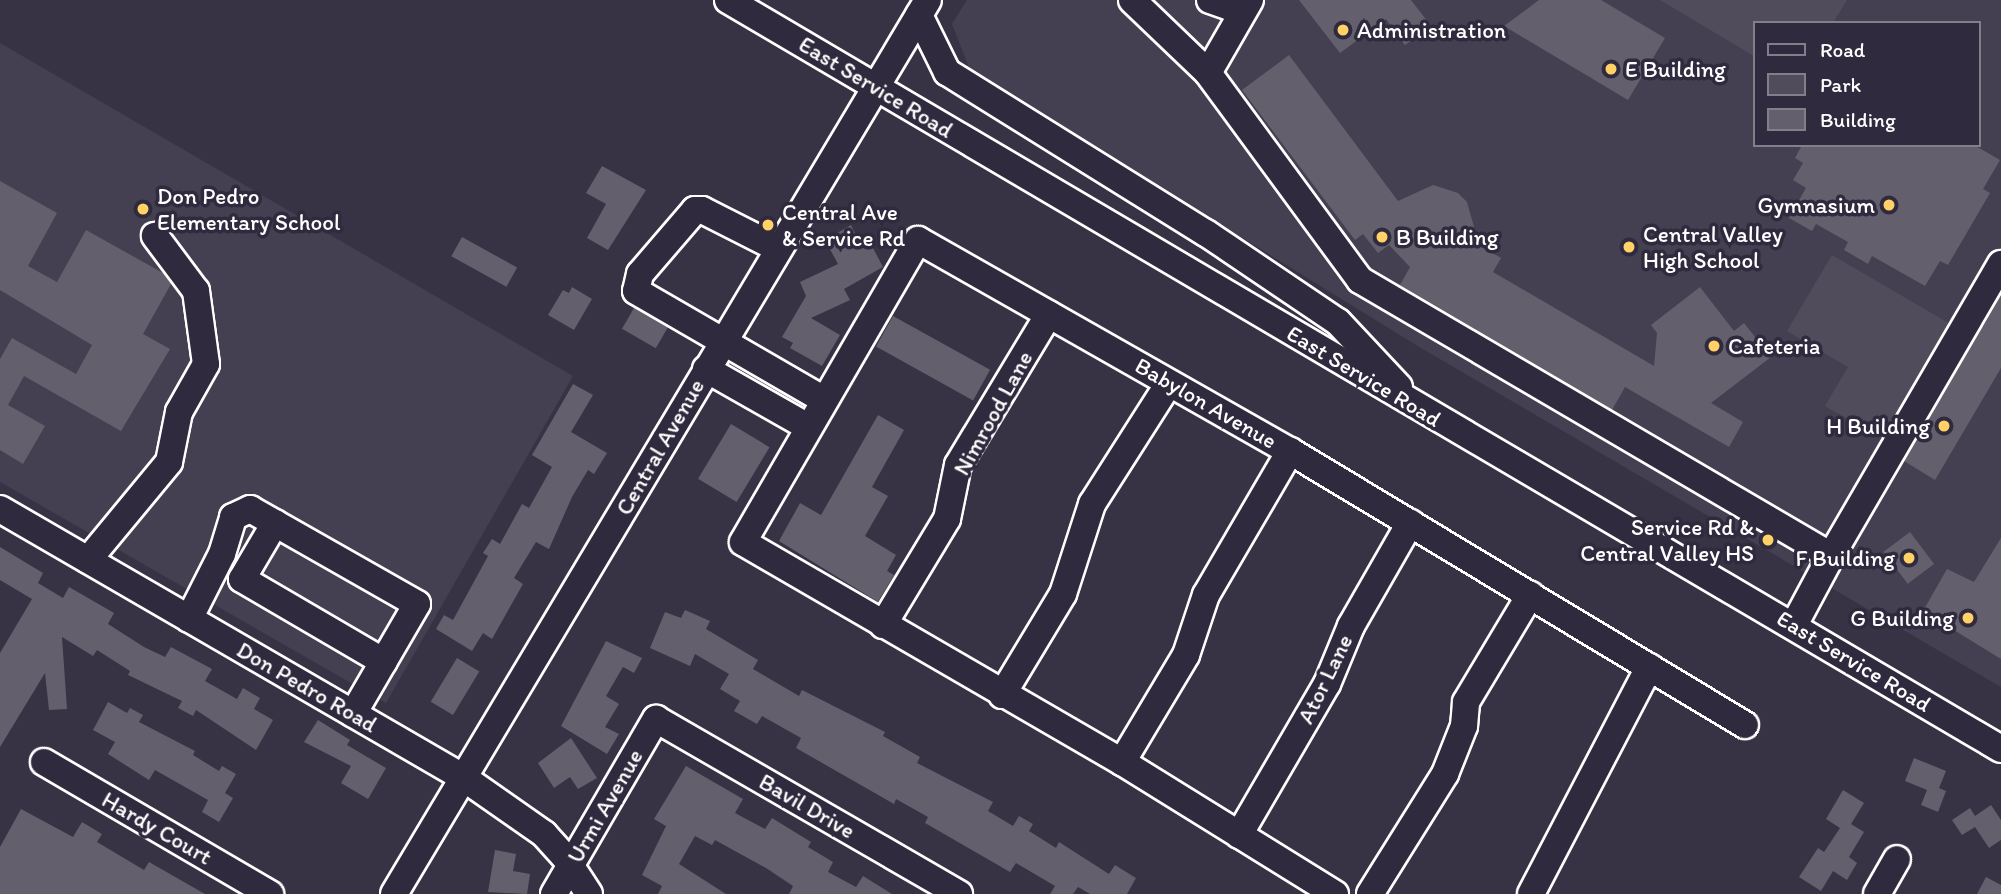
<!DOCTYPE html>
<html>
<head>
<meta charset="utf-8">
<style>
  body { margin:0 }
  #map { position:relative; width:2001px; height:894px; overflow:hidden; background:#373345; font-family:Itim,sans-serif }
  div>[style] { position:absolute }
  .built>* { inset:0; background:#444051 }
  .green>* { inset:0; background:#514c5c }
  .building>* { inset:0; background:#635f6d; transform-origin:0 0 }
  .roads { filter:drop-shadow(2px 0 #fff) drop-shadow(-2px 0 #fff) drop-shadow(0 2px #fff) drop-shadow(0 -2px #fff) }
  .minor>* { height:26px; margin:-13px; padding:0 13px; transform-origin:13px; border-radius:13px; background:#2f2a3d }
  .dots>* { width:19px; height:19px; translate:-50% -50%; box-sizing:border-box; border:4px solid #2f2a3d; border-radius:50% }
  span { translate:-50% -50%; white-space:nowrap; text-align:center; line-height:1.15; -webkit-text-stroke:7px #2f2a3d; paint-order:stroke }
  .poi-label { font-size:23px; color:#fff }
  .left { translate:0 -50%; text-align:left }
  .right { translate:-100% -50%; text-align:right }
  .street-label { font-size:23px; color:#fff }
  .legend { position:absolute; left:1753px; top:21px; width:228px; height:126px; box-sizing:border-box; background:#2f2a3d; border:2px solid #827f8b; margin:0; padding:9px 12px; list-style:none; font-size:21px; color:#fff }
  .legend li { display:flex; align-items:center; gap:14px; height:35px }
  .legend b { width:35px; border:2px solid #827f8b }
</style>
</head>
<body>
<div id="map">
  <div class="built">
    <div style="clip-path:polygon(evenodd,967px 0,2001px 0,2001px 687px,1421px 348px,970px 70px,952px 24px,967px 0,1754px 23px,1978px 23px,1978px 145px,1754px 145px,1754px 23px)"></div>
    <div style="clip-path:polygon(0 43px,573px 376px,386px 703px,0 482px)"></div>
  </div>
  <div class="green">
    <div style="clip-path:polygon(1660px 0,1847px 0,1833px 23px,1754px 23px,1754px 56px)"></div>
    <div style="clip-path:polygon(1832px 255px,1957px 328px,1891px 444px,1825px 406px,1848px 367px,1787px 331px)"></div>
  </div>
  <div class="building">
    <div style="clip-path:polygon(1299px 0,1411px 0,1431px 26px,1405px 45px,1386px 19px,1340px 53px)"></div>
    <div style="clip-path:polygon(1539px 0,1601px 0,1665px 38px,1628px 100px,1504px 26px)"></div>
    <div style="clip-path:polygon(1289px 55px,1398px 201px,1433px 185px,1458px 193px,1467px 202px,1474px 227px,1470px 240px,1501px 258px,1493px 272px,1654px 366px,1657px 333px,1651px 325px,1700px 287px,1734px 331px,1744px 323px,1771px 357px,1711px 403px,1743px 422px,1729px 447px,1625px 387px,1612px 410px,1400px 285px,1410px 267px,1389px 245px,1378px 253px,1363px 234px,1355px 240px,1242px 90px)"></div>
    <div style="clip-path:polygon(1802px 145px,1974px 145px,2000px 160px,1983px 189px,1990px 193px,1948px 265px,1940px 261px,1925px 286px,1872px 256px,1868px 264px,1844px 250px,1848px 242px,1816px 224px,1812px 231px,1789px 218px,1806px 188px,1793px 180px,1803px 163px,1795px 158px)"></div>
    <div style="clip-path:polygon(602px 166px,646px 190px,608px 250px,587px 238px,606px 204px,586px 193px)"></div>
    <div style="clip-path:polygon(0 181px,57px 213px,28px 266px,57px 282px,86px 230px,163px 273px,171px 284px,143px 334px,170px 349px,121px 431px,24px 376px,8px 405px,45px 426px,23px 464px,0 450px,0 359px,12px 338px,76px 374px,92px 345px,0 290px)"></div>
    <div style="clip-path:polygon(851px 225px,858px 239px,866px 235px,883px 267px,844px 289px,850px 300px,811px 318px,840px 335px,822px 366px,790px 348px,793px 343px,782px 337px,806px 296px,800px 282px,838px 264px,825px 240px)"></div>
    <div style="left:462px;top:237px;width:63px;height:22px;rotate:29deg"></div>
    <div style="clip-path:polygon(572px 287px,592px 299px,574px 330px,548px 315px,563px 290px,569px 293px)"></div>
    <div style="clip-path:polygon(2001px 295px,2001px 368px,1935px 480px,1904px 461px)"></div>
    <div style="left:634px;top:308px;width:39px;height:24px;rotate:30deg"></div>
    <div style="left:893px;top:316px;width:111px;height:35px;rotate:29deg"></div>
    <div style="clip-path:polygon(573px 384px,593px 395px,571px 432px,607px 453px,594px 474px,588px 470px,572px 497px,549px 549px,536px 542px,514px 578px,523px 584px,492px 639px,483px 633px,472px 651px,436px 629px,444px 615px,453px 620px,488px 556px,483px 553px,492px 539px,500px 544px,522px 504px,529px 508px,552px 467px,532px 455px)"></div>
    <div style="clip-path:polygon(878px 415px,904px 430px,872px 487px,888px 496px,865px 536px,896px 555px,887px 571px,894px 575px,878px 602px,779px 541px,800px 503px,821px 515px)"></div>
    <div style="left:731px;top:424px;width:45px;height:64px;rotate:31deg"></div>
    <div style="left:1910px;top:532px;width:40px;height:33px;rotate:53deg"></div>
    <div style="clip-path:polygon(2001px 538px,2001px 659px,1923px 611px,1947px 569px,1974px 582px)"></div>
    <div style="clip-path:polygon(0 547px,43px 573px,38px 583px,63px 598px,69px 587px,114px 613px,108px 624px,144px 647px,165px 657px,171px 647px,212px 669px,205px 681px,237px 699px,243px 688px,260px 698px,254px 709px,273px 720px,256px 750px,196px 710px,193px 716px,178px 708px,182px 701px,128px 675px,130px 671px,97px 650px,93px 656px,62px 637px,67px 709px,49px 710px,45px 673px,0 747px,0 653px,32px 599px,0 580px)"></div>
    <div style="clip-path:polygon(685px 610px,710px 621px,706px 629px,758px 660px,753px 669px,799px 696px,802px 690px,885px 732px,883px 736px,920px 757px,917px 763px,993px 802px,988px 811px,1013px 826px,1019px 816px,1033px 824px,1029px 831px,1056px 848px,1059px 842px,1109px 874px,1115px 865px,1136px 878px,1127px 894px,1090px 894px,1078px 887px,1073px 894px,1050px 894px,1055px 886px,1016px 863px,1010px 872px,925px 823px,928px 817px,896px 799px,894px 804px,796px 748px,801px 738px,762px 716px,757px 724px,734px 711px,740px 701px,720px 689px,729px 674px,695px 654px,690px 666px,650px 648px,665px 612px,681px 618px)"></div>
    <div style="clip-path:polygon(606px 641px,642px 658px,634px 673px,623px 667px,606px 696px,619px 704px,605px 727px,619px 734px,607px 754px,561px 726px)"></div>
    <div style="left:457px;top:658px;width:26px;height:51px;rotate:31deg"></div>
    <div style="clip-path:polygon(108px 702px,127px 713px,130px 708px,143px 715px,139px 722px,195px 751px,193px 755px,219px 771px,222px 766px,236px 774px,225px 793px,233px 798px,219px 822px,202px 812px,208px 800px,155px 770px,149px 780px,108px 754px,115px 742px,93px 730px)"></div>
    <div style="clip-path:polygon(318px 720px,350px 740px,347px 745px,386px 768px,368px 799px,341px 783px,351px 766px,304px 742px)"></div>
    <div style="clip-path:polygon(571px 738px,597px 778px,578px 789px,570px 777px,554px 788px,538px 763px)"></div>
    <div style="clip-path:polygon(1914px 758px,1946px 771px,1939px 788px,1946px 791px,1938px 812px,1921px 805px,1927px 790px,1905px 781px)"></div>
    <div style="clip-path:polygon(686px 766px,743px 799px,735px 813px,765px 829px,772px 818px,811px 842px,808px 847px,833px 862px,828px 872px,856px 887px,863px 876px,892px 894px,789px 894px,793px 886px,766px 868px,715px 840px,712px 845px,695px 836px,679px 864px,726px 894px,658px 894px,662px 886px,642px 875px,666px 826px,654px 819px)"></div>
    <div style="clip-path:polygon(1843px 790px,1864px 803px,1851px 824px,1864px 832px,1849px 857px,1857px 863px,1847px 880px,1833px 871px,1821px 891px,1799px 877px,1818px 848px,1824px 852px,1840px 828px,1826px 819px)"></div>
    <div style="clip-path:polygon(1991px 805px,2001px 820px,2001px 840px,1989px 848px,1975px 827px,1962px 835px,1952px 820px,1970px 808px,1975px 816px)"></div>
    <div style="clip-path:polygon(21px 809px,73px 837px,82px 822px,102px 834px,97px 842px,144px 870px,149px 862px,205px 894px,0 894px,0 847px)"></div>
    <div style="clip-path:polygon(495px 850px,516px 854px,513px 871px,530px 874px,527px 894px,488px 892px)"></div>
    <div style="clip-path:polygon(1986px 877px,2001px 885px,2001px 894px,1977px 894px)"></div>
  </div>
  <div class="roads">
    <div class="minor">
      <div style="left:728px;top:0;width:1477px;rotate:30.47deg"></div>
      <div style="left:1132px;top:0;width:105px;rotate:43.8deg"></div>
      <div style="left:1210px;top:0;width:21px;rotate:19deg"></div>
      <div style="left:1230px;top:7px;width:19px;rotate:-21deg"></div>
      <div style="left:1250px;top:0;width:84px;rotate:119.9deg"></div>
      <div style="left:1208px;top:73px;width:257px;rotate:53.7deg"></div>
      <div style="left:1360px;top:280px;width:546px;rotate:30.37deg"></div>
      <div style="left:1831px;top:556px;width:338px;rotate:-59.8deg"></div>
      <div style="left:919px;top:15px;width:64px;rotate:63.8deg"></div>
      <div style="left:947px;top:72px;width:305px;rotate:31.9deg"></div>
      <div style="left:1206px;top:233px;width:159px;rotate:34deg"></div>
      <div style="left:1338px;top:322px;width:89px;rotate:46.8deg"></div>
      <div style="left:777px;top:248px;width:84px;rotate:-153.1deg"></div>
      <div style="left:702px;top:210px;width:7px;rotate:180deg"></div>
      <div style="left:695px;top:210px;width:84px;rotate:130.7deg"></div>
      <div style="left:640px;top:274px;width:17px;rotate:103deg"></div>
      <div style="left:636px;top:291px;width:217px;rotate:30.1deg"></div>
      <div style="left:706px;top:369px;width:117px;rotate:29.6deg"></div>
      <div style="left:0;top:509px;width:536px;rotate:30.1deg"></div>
      <div style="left:464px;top:778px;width:98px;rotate:35deg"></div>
      <div style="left:544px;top:834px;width:31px;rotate:48deg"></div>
      <div style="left:565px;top:857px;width:44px;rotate:57deg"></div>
      <div style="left:275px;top:523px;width:65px;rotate:120.5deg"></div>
      <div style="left:242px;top:579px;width:164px;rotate:30.3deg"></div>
      <div style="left:88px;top:560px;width:127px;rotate:-50.4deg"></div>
      <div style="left:169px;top:462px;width:51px;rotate:-78.7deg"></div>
      <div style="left:179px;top:412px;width:55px;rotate:-60.6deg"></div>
      <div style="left:206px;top:364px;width:74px;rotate:-97.8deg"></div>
      <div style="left:196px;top:291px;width:69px;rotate:-126.7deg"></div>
      <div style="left:189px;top:619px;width:73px;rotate:-63.1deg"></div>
      <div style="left:222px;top:554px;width:39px;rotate:-73deg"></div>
      <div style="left:233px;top:517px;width:19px;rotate:-25deg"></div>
      <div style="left:250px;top:509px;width:192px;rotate:29.6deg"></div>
      <div style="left:417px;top:604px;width:127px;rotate:120.2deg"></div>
      <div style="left:883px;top:625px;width:124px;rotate:-58.9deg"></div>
      <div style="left:947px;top:519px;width:55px;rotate:-78.5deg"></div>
      <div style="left:958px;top:465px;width:176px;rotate:-58.9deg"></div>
      <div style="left:1794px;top:625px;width:78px;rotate:-61.8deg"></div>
      <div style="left:1002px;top:695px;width:118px;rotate:-58.9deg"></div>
      <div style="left:1063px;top:594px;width:95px;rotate:-72.1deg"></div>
      <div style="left:1092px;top:504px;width:143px;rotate:-57.5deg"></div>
      <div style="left:44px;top:762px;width:262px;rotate:30.3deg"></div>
      <div style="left:1122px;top:762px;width:125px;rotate:-59.1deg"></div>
      <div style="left:1186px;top:655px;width:63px;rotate:-71.6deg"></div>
      <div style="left:1206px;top:595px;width:167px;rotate:-59.7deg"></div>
      <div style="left:1239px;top:835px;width:175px;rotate:-59.8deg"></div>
      <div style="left:1327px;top:684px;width:63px;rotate:-67.5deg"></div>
      <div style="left:1351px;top:626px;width:119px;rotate:-60.2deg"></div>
      <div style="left:394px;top:894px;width:1041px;rotate:-59.15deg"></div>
      <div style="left:554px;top:894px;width:203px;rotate:-59.8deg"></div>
      <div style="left:656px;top:719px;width:350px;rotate:30deg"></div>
      <div style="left:1335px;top:894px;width:251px;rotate:-148.2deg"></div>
      <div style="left:1122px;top:762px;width:438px;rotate:-149.9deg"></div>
      <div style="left:743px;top:542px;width:349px;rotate:-59.9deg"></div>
      <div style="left:918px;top:240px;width:428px;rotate:29.6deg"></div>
      <div style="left:1290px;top:451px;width:531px;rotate:31.06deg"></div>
      <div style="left:1370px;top:894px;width:142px;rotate:-58deg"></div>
      <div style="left:1445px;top:774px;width:52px;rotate:-68.4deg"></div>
      <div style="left:1464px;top:726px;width:24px;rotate:-85deg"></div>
      <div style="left:1466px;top:702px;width:125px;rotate:-59.1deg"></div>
      <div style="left:1531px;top:894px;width:256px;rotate:-62.5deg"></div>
      <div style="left:1877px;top:894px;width:40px;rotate:-60.3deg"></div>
    </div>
  </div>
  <div class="dots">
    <div style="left:1343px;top:30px;background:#ffd166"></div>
    <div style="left:1611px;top:69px;background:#ffd166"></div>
    <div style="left:1889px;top:205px;background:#ffd166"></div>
    <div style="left:143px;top:209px;background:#ffd166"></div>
    <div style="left:768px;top:225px;background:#ffd166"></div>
    <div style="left:1382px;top:237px;background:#ffd166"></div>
    <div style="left:1629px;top:247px;background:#ffd166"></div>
    <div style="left:1714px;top:346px;background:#ffd166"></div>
    <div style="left:1944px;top:426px;background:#ffd166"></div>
    <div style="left:1768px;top:540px;background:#ffd166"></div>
    <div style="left:1909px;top:558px;background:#ffd166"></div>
    <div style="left:1968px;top:618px;background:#ffd166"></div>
  </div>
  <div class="poi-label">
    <span class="left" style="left:1357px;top:30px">Administration</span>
    <span class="left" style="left:1625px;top:69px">E Building</span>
    <span class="left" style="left:157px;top:209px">Don Pedro<br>Elementary School</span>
    <span class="right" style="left:1875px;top:205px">Gymnasium</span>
    <span class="left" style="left:782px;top:225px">Central Ave<br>&amp; Service Rd</span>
    <span class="left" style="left:1643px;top:247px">Central Valley<br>High School</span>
    <span class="left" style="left:1396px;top:237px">B Building</span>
    <span class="left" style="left:1728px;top:346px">Cafeteria</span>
    <span class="right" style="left:1930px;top:426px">H Building</span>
    <span class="right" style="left:1754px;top:540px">Service Rd &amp;<br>Central Valley HS</span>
    <span class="right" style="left:1895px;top:558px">F Building</span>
    <span class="right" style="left:1954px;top:618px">G Building</span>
  </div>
  <div class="street-label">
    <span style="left:876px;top:87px;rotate:31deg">East Service Road</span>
    <span style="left:1364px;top:376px;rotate:31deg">East Service Road</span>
    <span style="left:1206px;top:403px;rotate:30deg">Babylon Avenue</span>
    <span style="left:993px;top:413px;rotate:-61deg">Nimrood Lane</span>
    <span style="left:660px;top:447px;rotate:-60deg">Central Avenue</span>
    <span style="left:1854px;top:661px;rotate:31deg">East Service Road</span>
    <span style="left:1325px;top:679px;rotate:-64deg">Ator Lane</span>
    <span style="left:307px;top:687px;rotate:30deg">Don Pedro Road</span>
    <span style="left:605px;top:806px;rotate:-60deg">Urmi Avenue</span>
    <span style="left:807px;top:806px;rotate:30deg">Bavil Drive</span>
    <span style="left:157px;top:828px;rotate:30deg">Hardy Court</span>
  </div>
  <ul class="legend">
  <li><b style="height:9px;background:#2f2a3d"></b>Road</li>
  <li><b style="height:19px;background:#514c5c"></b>Park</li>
  <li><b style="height:19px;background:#635f6d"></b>Building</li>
  </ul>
</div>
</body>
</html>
